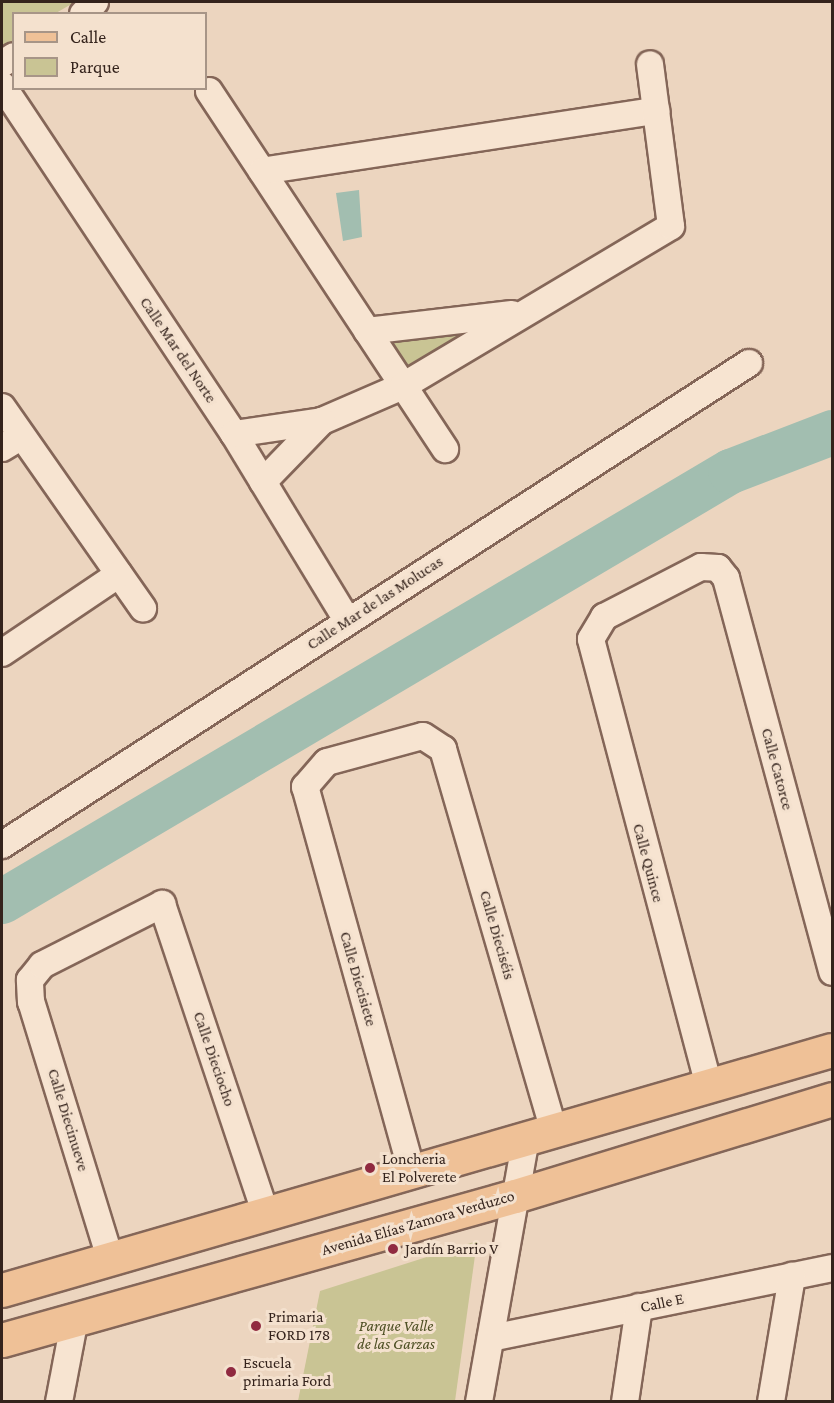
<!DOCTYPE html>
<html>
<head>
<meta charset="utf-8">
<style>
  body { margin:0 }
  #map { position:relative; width:834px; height:1403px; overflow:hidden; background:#ecd5bf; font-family:"Crimson Pro",serif }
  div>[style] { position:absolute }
  .green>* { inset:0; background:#c9c494 }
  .water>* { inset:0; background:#a2beb0 }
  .river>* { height:45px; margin:-22.5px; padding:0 22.5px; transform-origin:22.5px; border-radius:22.5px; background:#a2beb0 }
  .roads { filter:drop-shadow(2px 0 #846658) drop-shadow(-2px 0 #846658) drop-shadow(0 2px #846658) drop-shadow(0 -2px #846658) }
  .street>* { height:26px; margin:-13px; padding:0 13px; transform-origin:13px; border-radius:13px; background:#f7e4d1 }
  .primary>* { height:33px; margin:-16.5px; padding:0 16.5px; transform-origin:16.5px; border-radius:16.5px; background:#efc197 }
  .dots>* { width:16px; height:16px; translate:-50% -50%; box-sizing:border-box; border:3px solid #f4e1ce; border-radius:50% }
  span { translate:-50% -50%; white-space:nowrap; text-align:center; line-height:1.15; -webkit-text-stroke:6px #f4e1ce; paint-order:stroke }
  .street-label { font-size:16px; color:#34231c }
  .poi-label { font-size:16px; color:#34231c }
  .left { translate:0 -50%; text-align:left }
  .park-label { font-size:16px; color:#4d4f23; font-style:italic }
  .frame { position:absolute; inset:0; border:3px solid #34231c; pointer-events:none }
  .legend { position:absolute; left:12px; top:12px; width:195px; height:78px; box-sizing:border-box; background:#f4e1ce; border:2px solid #a79587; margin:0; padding:8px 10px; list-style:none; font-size:18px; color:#34231c }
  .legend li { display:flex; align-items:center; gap:12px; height:30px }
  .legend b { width:30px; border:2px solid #a79587 }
</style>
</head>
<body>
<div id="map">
  <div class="green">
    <div style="clip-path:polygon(2px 2px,75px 2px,56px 13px,14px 14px,13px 41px,2px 49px)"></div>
    <div style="clip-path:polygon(472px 326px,475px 333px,412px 373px,391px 339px)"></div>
    <div style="clip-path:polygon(477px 1241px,455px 1401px,298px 1401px,320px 1291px)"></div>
  </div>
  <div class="water">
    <div style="clip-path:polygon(359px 190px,362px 237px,343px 241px,336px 193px)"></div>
  </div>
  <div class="river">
    <div style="left:2px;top:901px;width:846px;rotate:-30.57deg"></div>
    <div style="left:730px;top:471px;width:109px;rotate:-20.9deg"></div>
  </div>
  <div class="roads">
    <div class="street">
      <div style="left:83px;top:14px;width:17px;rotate:-45deg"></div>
      <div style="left:2px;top:64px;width:14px;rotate:-34deg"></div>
      <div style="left:2px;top:85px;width:419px;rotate:56.4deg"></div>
      <div style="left:234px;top:434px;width:218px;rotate:58.7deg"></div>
      <div style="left:209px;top:91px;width:429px;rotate:56.6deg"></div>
      <div style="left:262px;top:171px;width:399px;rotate:-8.7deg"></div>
      <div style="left:367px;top:331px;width:146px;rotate:-6.7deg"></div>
      <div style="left:2px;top:407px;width:246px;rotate:55deg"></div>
      <div style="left:234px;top:434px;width:89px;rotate:-8.4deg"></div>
      <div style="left:322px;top:421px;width:88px;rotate:-23.4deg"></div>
      <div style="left:403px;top:386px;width:312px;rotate:-30.8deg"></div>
      <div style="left:671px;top:226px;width:163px;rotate:-97.4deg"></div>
      <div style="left:2px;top:448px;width:23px;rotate:-31deg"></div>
      <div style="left:263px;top:482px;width:85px;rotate:-46deg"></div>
      <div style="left:2px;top:653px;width:141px;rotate:-34deg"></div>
      <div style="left:2px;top:845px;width:889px;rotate:-32.83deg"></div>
      <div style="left:709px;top:1086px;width:462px;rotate:-104.8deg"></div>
      <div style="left:591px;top:639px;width:26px;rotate:-59deg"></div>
      <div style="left:604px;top:617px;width:109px;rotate:-27.3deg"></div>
      <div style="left:701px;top:567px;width:17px;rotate:3deg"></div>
      <div style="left:718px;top:568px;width:13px;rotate:51deg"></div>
      <div style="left:726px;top:578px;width:408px;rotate:74.9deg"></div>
      <div style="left:412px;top:1172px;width:400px;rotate:-105.5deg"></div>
      <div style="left:305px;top:787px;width:33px;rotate:-49deg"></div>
      <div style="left:327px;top:762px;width:99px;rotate:-15.2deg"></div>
      <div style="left:423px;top:736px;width:24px;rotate:33deg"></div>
      <div style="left:443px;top:749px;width:398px;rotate:73.8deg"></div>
      <div style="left:110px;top:1258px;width:268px;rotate:-107.1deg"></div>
      <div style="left:31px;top:1002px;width:22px;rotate:-93deg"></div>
      <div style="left:30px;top:980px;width:19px;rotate:-51deg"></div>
      <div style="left:42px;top:965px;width:135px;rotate:-26.9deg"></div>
      <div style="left:162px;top:904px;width:327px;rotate:71.5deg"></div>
      <div style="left:491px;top:1338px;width:348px;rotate:-11.6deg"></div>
      <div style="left:59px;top:1402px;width:86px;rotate:-79.2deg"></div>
      <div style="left:479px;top:1402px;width:267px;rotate:-79.9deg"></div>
      <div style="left:625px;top:1402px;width:96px;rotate:-81.6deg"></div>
      <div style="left:771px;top:1402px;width:128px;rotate:-80.5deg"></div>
    </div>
    <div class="primary">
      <div style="left:2px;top:1290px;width:864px;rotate:-16.13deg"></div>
      <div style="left:2px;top:1340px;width:533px;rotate:-15.68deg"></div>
      <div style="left:515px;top:1196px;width:332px;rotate:-17deg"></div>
    </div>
  </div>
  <div class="dots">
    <div style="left:370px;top:1168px;background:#902a40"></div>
    <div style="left:393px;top:1249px;background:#902a40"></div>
    <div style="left:256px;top:1326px;background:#902a40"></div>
    <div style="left:231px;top:1372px;background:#902a40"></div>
  </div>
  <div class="street-label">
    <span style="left:178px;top:350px;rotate:56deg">Calle Mar del Norte</span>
    <span style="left:375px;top:603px;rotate:-33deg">Calle Mar de las Molucas</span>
    <span style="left:777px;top:769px;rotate:75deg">Calle Catorce</span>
    <span style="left:648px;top:863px;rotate:75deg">Calle Quince</span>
    <span style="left:497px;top:935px;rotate:74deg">Calle Dieciséis</span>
    <span style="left:358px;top:979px;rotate:74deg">Calle Diecisiete</span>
    <span style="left:214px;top:1059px;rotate:71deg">Calle Dieciocho</span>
    <span style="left:68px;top:1120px;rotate:73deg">Calle Diecinueve</span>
    <span style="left:418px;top:1223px;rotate:-16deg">Avenida Elías Zamora Verduzco</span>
    <span style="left:662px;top:1303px;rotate:-12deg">Calle E</span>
  </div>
  <div class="poi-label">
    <span class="left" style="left:382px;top:1168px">Loncheria<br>El Polverete</span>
    <span class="left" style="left:405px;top:1249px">Jardín Barrio V</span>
    <span class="left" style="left:268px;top:1326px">Primaria<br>FORD 178</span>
    <span class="left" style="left:243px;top:1372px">Escuela<br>primaria Ford</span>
  </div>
  <div class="park-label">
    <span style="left:396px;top:1335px">Parque Valle<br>de las Garzas</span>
  </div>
  <div class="frame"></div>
  <ul class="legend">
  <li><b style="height:8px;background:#efc197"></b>Calle</li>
  <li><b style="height:16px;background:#c9c494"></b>Parque</li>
  </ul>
</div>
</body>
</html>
